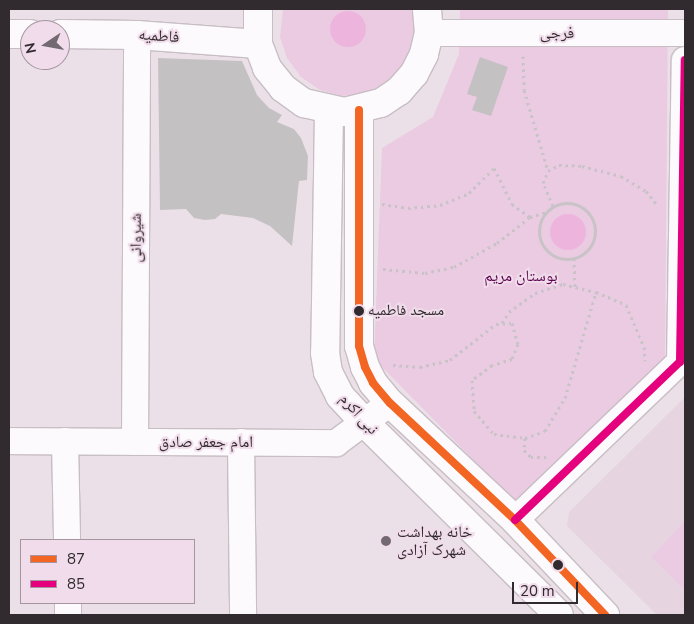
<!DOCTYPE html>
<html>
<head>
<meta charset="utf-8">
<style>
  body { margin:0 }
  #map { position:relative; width:694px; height:624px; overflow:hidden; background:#ece0e8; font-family:"Nunito Sans","Noto Naskh Arabic",sans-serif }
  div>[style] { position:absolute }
  .built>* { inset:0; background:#e7d4e1 }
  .green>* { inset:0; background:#ebcbe1 }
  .water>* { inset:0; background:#edb5de }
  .round { border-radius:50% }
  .building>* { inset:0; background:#c4c1c2 }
  .path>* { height:3px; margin-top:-1.5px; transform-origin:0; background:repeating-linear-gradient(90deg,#c8c3c7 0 2.5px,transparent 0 6.5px) }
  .path>.ring { margin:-1.5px; padding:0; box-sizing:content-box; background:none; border:3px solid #c8c3c7; border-radius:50% }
  .roads { filter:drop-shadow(1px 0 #c7bec4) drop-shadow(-1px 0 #c7bec4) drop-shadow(0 1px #c7bec4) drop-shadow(0 -1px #c7bec4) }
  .street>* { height:26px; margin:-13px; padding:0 13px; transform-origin:13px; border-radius:13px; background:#fcfafc }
  .secondary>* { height:28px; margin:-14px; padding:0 14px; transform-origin:14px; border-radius:14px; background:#fcfafc }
  .bus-1>* { height:8px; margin:-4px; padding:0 4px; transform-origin:4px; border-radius:4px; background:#f26522 }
  .bus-2>* { height:8px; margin:-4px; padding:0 4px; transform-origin:4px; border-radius:4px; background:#e5007d }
  .dots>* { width:14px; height:14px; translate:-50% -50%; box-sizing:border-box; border:2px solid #f0dcea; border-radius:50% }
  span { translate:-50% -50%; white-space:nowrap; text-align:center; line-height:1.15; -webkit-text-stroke:4px #f0dcea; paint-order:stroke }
  .bus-label { font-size:15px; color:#312a2f }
  .left { translate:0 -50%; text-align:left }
  .street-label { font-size:16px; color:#312a2f }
  .park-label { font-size:16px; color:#5d014e }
  .poi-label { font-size:16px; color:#312a2f }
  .frame { position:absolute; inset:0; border:10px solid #312a2f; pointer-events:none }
  .legend { position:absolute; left:20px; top:539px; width:175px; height:65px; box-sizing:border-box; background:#f0dcea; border:1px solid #a4959f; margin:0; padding:6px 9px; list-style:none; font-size:15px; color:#312a2f }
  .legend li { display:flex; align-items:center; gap:10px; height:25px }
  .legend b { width:25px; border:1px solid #a4959f }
  .north { position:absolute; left:20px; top:20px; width:50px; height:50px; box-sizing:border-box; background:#f0dcea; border:1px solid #a4959f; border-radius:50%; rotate:258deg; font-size:14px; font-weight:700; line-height:20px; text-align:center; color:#312a2f }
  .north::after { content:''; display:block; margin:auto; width:18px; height:22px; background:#726a70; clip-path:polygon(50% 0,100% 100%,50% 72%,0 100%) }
  .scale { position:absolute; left:512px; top:582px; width:66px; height:22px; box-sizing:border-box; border:2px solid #312a2f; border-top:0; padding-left:6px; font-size:15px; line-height:18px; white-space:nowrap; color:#312a2f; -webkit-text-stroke:4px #f0dcea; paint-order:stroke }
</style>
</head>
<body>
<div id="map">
  <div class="built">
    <div style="clip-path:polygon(685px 397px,685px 615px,657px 615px,567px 526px,569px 512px)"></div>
  </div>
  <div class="green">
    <div style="clip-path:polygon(283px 9px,412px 9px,415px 21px,414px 45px,404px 66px,387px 83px,366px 93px,343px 96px,320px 90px,301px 77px,287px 58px,280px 37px)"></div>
    <div style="clip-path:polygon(460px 9px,668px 9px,665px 358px,515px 502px,374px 359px,382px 148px,433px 117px,459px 54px)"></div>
    <div style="clip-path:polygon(685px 521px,685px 590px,651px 557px)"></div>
  </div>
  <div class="water">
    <div class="round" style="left:330px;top:11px;width:36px;height:36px"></div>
    <div class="round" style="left:550px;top:214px;width:36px;height:36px"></div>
  </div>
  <div class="building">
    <div style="clip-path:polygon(480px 57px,508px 67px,491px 116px,472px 110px,477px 97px,467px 94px)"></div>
    <div style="clip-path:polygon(158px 58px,242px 61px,257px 95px,269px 108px,282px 115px,277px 122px,294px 129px,301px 138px,308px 156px,307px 180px,299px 181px,292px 246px,270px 226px,253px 218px,221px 214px,215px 219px,205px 220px,194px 218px,186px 209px,160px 210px)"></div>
  </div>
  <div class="path">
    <div style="left:523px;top:56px;width:34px;rotate:88deg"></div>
    <div style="left:524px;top:90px;width:84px;rotate:73.5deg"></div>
    <div class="ring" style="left:539px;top:203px;width:53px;height:53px"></div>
    <div style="left:382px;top:204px;width:26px;rotate:9deg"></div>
    <div style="left:408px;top:208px;width:32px;rotate:-5deg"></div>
    <div style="left:440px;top:205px;width:31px;rotate:-22deg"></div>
    <div style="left:469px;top:193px;width:35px;rotate:-45deg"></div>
    <div style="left:494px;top:168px;width:40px;rotate:63.4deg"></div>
    <div style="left:512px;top:204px;width:22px;rotate:36deg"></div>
    <div style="left:553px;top:206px;width:25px;rotate:-113deg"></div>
    <div style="left:543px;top:183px;width:13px;rotate:-67deg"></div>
    <div style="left:548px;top:171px;width:13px;rotate:-29deg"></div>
    <div style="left:559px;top:165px;width:23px;rotate:2deg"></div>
    <div style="left:582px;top:166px;width:40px;rotate:14.4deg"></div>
    <div style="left:621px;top:176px;width:29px;rotate:31deg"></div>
    <div style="left:646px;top:191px;width:19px;rotate:51deg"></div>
    <div style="left:574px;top:258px;width:29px;rotate:88deg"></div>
    <div style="left:383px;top:269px;width:42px;rotate:5.4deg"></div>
    <div style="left:425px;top:273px;width:30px;rotate:-12deg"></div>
    <div style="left:454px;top:267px;width:49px;rotate:-29.2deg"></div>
    <div style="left:497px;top:243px;width:42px;rotate:-38.2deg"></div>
    <div style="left:530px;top:217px;width:17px;rotate:-17deg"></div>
    <div style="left:502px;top:323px;width:13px;rotate:-58deg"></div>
    <div style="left:509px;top:312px;width:32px;rotate:-36deg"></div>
    <div style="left:535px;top:293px;width:29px;rotate:-18deg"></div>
    <div style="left:563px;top:284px;width:34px;rotate:14deg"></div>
    <div style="left:393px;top:365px;width:27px;rotate:4deg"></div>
    <div style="left:420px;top:367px;width:31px;rotate:-13deg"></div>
    <div style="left:450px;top:360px;width:58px;rotate:-38deg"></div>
    <div style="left:496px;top:324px;width:16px;rotate:-4deg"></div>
    <div style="left:512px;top:323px;width:22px;rotate:74deg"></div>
    <div style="left:518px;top:344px;width:16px;rotate:112deg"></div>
    <div style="left:512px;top:359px;width:21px;rotate:163deg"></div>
    <div style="left:492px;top:365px;width:25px;rotate:143deg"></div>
    <div style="left:472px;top:380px;width:31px;rotate:86deg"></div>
    <div style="left:474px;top:411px;width:30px;rotate:49deg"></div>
    <div style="left:494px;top:434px;width:31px;rotate:7deg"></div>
    <div style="left:525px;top:438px;width:21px;rotate:-19deg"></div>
    <div style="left:545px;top:431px;width:39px;rotate:-59deg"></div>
    <div style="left:565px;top:398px;width:110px;rotate:-73.7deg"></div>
    <div style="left:596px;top:292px;width:33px;rotate:23deg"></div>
    <div style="left:626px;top:305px;width:46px;rotate:66.8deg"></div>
    <div style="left:644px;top:347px;width:14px;rotate:86deg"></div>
    <div style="left:525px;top:438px;width:12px;rotate:95deg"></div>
    <div style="left:524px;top:450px;width:10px;rotate:45deg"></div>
    <div style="left:531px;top:457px;width:15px"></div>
  </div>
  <div class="roads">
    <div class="street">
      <div style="left:429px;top:33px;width:256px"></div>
      <div style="left:9px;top:441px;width:327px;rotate:0.4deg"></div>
      <div style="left:336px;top:443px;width:67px;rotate:-36.5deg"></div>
      <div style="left:65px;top:441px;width:99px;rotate:88.8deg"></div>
      <div style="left:135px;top:442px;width:407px;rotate:-89.7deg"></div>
      <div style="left:241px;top:442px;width:173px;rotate:89.3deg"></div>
      <div style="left:515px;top:520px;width:228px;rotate:-43.8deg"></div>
      <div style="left:680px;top:362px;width:302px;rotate:-89.1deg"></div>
      <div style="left:68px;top:603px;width:12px;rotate:90deg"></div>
    </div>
    <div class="secondary">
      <div style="left:258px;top:9px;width:35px;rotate:90deg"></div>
      <div style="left:258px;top:44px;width:26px;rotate:69deg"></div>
      <div style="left:267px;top:68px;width:26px;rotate:51deg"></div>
      <div style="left:283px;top:88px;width:26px;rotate:36deg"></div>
      <div style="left:304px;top:103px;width:41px;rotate:12.7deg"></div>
      <div style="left:344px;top:112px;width:38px;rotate:-14deg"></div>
      <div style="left:381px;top:103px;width:22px;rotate:-34deg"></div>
      <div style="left:399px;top:91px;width:23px;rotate:-49deg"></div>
      <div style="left:414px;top:74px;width:22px;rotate:-63deg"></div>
      <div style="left:424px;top:54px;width:22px;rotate:-77deg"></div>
      <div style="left:429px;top:33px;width:24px;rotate:-95deg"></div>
      <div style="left:9px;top:34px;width:21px"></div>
      <div style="left:60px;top:34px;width:77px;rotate:0.7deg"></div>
      <div style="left:137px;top:35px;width:121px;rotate:4.3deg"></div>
      <div style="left:359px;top:110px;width:236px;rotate:90deg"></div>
      <div style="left:359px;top:346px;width:22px;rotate:74deg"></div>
      <div style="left:365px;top:367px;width:18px;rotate:63deg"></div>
      <div style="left:373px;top:383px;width:26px;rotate:50deg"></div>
      <div style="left:390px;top:403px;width:171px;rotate:43.1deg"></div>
      <div style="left:515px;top:520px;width:131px;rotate:46.5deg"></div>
      <div style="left:329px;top:111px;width:242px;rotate:90.9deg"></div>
      <div style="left:325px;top:353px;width:19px;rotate:81deg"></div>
      <div style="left:328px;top:372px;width:27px;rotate:63deg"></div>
      <div style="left:340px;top:396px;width:35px;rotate:47deg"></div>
      <div style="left:364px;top:422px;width:274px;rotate:44.7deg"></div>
    </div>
  </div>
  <div class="bus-1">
    <div style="left:359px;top:110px;width:236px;rotate:90deg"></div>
    <div style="left:359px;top:346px;width:22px;rotate:74deg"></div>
    <div style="left:365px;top:367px;width:18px;rotate:63deg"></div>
    <div style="left:373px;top:383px;width:26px;rotate:50deg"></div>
    <div style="left:390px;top:403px;width:171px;rotate:43.1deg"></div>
    <div style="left:515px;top:520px;width:131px;rotate:46.5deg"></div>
  </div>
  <div class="bus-2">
    <div style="left:515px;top:520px;width:228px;rotate:-43.8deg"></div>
    <div style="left:680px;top:362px;width:302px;rotate:-89.1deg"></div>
  </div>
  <div class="dots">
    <div style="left:359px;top:311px;background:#312a2f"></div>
    <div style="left:386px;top:541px;background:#726a70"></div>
    <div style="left:558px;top:565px;background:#312a2f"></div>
  </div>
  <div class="bus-label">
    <span class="left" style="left:368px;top:311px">مسجد فاطمیه</span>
  </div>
  <div class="street-label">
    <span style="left:557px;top:33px">فرجی</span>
    <span style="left:159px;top:36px;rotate:4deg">فاطمیه</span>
    <span style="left:136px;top:238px;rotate:-90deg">شیروانی</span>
    <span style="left:359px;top:414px;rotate:48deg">نبی اکرم</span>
    <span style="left:206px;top:442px">امام جعفر صادق</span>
  </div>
  <div class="park-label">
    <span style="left:521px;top:276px">بوستان مریم</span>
  </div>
  <div class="poi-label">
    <span class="left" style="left:397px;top:541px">خانه بهداشت<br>شهرک آزادی</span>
  </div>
  <div class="frame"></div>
  <ul class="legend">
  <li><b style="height:6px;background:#f26522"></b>87</li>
  <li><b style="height:6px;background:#e5007d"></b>85</li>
  </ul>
  <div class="north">N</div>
  <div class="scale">20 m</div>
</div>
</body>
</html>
